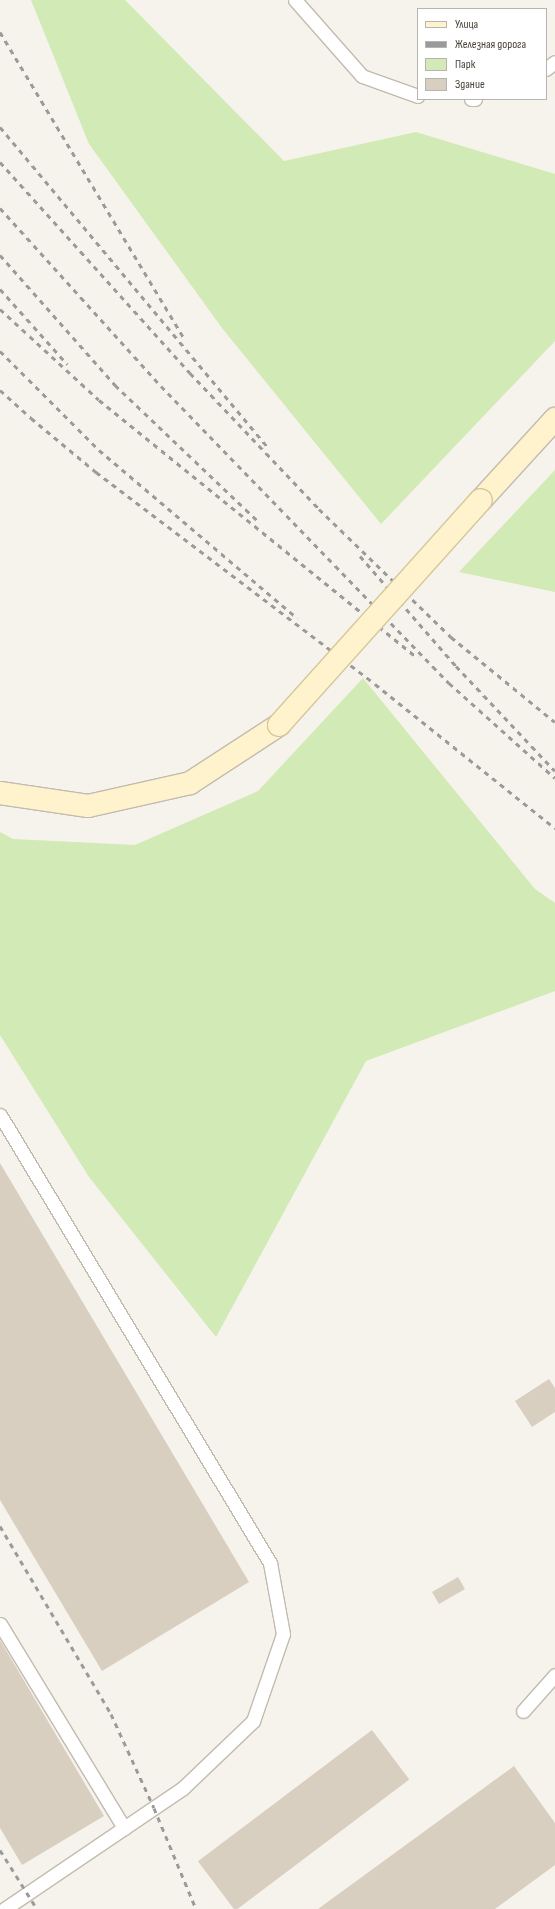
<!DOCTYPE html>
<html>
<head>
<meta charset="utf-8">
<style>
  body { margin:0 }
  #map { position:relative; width:555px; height:1909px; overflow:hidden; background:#f6f3ec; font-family:"Sofia Sans Condensed",sans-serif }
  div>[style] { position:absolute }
  .green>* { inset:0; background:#d2eab5 }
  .building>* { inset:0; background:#d8cfc1; transform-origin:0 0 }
  .roads { filter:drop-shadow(1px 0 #c2bbae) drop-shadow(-1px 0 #c2bbae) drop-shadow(0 1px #c2bbae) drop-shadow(0 -1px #c2bbae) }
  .lane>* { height:13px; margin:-6.5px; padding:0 6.5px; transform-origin:6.5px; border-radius:6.5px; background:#fff }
  .secondary>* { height:22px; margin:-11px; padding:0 11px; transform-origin:11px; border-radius:11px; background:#fff3cd }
  .rail>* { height:3px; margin-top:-1.5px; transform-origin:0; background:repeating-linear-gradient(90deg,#9a9a9a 0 5px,transparent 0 10px) }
  .bridges { filter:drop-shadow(1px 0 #d6c79b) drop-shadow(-1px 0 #d6c79b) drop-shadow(0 1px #d6c79b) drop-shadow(0 -1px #d6c79b) }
  .secondary-bridge>* { height:22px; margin:-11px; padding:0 11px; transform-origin:11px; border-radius:11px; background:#fff3cd }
  span { translate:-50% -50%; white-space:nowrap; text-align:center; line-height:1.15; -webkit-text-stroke:3px #fff; paint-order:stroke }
  .legend { position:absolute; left:417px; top:8px; width:130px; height:92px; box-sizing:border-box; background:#fff; border:1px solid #b7b4b0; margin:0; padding:5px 7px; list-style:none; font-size:12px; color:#4b4439 }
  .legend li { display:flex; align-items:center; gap:8px; height:20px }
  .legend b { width:20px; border:1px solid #b7b4b0 }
</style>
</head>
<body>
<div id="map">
  <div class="green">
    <div style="clip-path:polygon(31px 0,125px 0,284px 161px,416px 132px,555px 174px,555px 341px,381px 524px,222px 328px,89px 144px)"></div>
    <div style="clip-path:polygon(555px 470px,555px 592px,459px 572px)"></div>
    <div style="clip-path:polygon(363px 678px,535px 889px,555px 903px,555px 991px,366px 1061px,216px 1337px,89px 1177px,0 1035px,0 832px,13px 839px,135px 845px,258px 791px)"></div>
  </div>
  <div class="building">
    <div style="clip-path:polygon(0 1163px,249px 1582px,102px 1671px,0 1500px)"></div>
    <div style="clip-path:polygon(549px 1379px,555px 1388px,555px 1412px,532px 1427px,515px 1401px)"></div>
    <div style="left:458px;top:1577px;width:14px;height:30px;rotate:60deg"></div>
    <div style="clip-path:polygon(0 1640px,104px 1816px,22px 1865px,0 1828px)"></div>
    <div style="left:372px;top:1730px;width:62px;height:218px;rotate:53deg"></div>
    <div style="clip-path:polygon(514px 1766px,555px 1823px,555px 1865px,495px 1909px,318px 1909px)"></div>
  </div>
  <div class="roads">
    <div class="lane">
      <div style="left:295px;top:0;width:101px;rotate:48.6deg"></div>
      <div style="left:362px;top:76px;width:59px;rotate:19.7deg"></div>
      <div style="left:546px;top:69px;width:11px;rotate:-38deg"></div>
      <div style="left:471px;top:99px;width:4px"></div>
      <div style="left:0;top:1115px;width:523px;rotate:58.92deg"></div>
      <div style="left:270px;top:1563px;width:72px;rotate:79.6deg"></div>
      <div style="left:283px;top:1634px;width:92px;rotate:109deg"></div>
      <div style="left:253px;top:1721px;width:97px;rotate:136.3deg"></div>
      <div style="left:183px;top:1788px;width:216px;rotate:145.9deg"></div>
      <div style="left:0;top:1624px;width:239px;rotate:58.7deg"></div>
      <div style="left:523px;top:1711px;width:48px;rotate:-48.4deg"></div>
    </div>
    <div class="secondary">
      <div style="left:481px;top:500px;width:110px;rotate:-47.6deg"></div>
      <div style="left:0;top:793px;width:89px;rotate:8.4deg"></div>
      <div style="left:88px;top:806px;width:105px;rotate:-12.7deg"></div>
      <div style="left:190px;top:783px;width:106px;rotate:-33.1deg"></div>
    </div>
  </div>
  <div class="rail">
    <div style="left:0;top:32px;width:359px;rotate:59deg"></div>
    <div style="left:0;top:127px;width:416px;rotate:50.1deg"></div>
    <div style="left:0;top:162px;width:284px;rotate:48deg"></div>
    <div style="left:190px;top:373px;width:187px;rotate:46.5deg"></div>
    <div style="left:319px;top:509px;width:184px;rotate:44.1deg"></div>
    <div style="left:451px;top:637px;width:134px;rotate:39.3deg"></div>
    <div style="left:0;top:208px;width:240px;rotate:47.9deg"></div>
    <div style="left:161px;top:386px;width:414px;rotate:45.9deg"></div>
    <div style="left:449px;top:683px;width:142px;rotate:41.9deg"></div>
    <div style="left:0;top:255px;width:174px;rotate:48.5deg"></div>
    <div style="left:115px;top:385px;width:200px;rotate:43.6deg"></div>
    <div style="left:0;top:289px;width:101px;rotate:48.2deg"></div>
    <div style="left:0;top:309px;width:134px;rotate:42.6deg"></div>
    <div style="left:99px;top:400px;width:410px;rotate:39deg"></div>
    <div style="left:0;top:351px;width:140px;rotate:45deg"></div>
    <div style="left:99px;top:450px;width:260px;rotate:40.3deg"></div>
    <div style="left:0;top:390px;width:42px;rotate:42.1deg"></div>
    <div style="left:31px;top:418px;width:85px;rotate:39.7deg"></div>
    <div style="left:96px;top:472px;width:350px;rotate:37.2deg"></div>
    <div style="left:375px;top:684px;width:231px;rotate:38.7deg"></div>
    <div style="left:360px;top:556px;width:146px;rotate:48.9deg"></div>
    <div style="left:456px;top:666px;width:144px;rotate:46.7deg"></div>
    <div style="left:0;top:1526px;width:218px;rotate:59.4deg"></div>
    <div style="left:111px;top:1714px;width:103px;rotate:65.4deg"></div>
    <div style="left:154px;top:1808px;width:109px;rotate:67.4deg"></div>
    <div style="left:0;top:1850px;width:70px;rotate:57.9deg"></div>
  </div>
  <div class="bridges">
    <div class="secondary-bridge">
      <div style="left:279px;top:725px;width:302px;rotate:-48.1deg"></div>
    </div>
  </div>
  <ul class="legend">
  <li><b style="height:5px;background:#fff3cd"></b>Улица</li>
  <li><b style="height:5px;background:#9a9a9a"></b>Железная дорога</li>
  <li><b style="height:11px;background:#d2eab5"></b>Парк</li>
  <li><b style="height:11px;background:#d8cfc1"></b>Здание</li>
  </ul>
</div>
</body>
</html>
